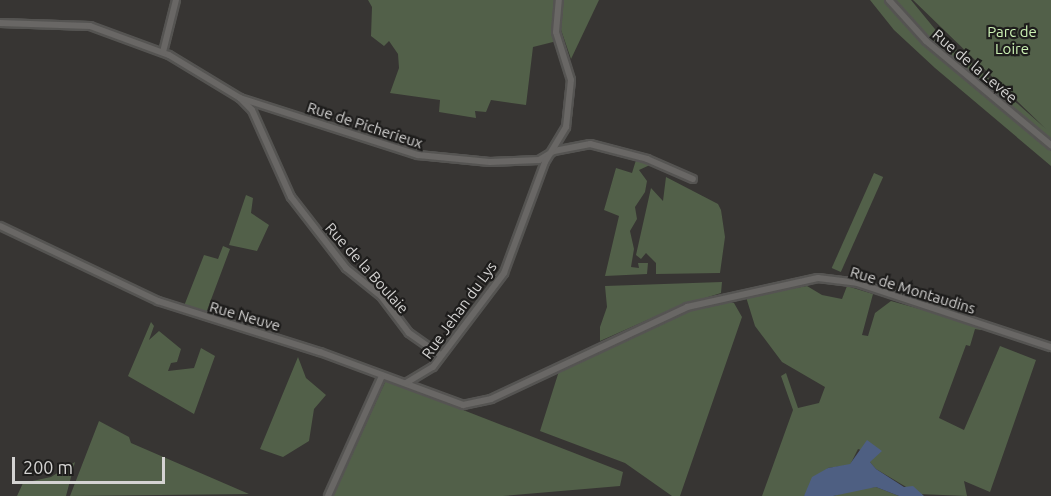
<!DOCTYPE html>
<html>
<head>
<meta charset="utf-8">
<style>
  body { margin:0 }
  #map { position:relative; width:1051px; height:496px; overflow:hidden; background:#373533; font-family:Ubuntu,sans-serif }
  div>[style] { position:absolute }
  .green>* { inset:0; background:#526049; transform-origin:0 0 }
  .water>* { inset:0; background:#4e5f82 }
  .roads { filter:drop-shadow(2px 0 #555452) drop-shadow(-2px 0 #555452) drop-shadow(0 2px #555452) drop-shadow(0 -2px #555452) }
  .minor>* { height:6px; margin:-3px; padding:0 3px; transform-origin:3px; border-radius:3px; background:#696765 }
  span { translate:-50% -50%; white-space:nowrap; text-align:center; line-height:1.15; -webkit-text-stroke:4.5px #1e1d1c; paint-order:stroke }
  .park-label { font-size:15px; color:#ccf2b4 }
  .street-label { font-size:15px; color:#d4d3d2 }
  .scale { position:absolute; left:12px; top:457px; width:153px; height:27px; box-sizing:border-box; border:3px solid #d4d3d2; border-top:0; padding-left:8px; font-size:18px; line-height:21px; white-space:nowrap; color:#d4d3d2; -webkit-text-stroke:4px #1e1d1c; paint-order:stroke }
</style>
</head>
<body>
<div id="map">
  <div class="green">
    <div style="clip-path:polygon(368px 0,557px 0,557px 41px,533px 47px,526px 105px,491px 100px,486px 112px,475px 111px,476px 118px,439px 112px,440px 100px,390px 93px,399px 68px,398px 54px,389px 41px,384px 46px,371px 36px,372px 7px)"></div>
    <div style="clip-path:polygon(561px 0,599px 0,571px 59px,559px 24px)"></div>
    <div style="clip-path:polygon(870px 0,886px 0,967px 82px,1051px 151px,1051px 166px,935px 68px,894px 30px)"></div>
    <div style="clip-path:polygon(891px 0,911px 0,939px 34px,1046px 129px,913px 0,1051px 0,1051px 144px,926px 40px)"></div>
    <div style="clip-path:polygon(636px 160px,652px 164px,639px 170px,647px 181px,645px 192px,635px 207px,637px 219px,630px 231px,634px 249px,631px 267px,639px 268px,638px 263px,648px 263px,647px 274px,605px 276px,619px 216px,604px 210px,616px 168px,632px 173px)"></div>
    <div style="left:874px;top:173px;width:10px;height:104px;rotate:24deg"></div>
    <div style="clip-path:polygon(666px 177px,718px 204px,721px 210px,725px 237px,720px 273px,656px 274px,656px 263px,646px 253px,641px 259px,636px 255px,651px 188px,663px 201px)"></div>
    <div style="clip-path:polygon(246px 195px,253px 198px,251px 213px,269px 225px,257px 251px,229px 245px)"></div>
    <div style="clip-path:polygon(223px 246px,230px 249px,206px 313px,184px 306px,204px 255px,218px 259px)"></div>
    <div style="clip-path:polygon(722px 282px,721px 293px,679px 306px,600px 341px,600px 327px,607px 307px,605px 286px)"></div>
    <div style="clip-path:polygon(807px 286px,822px 295px,842px 299px,847px 286px,873px 294px,862px 335px,868px 336px,875px 313px,891px 301px,981px 326px,981px 330px,975px 329px,970px 346px,966px 345px,939px 418px,964px 430px,1000px 346px,1036px 360px,990px 492px,964px 481px,967px 496px,918px 494px,876px 469px,869px 461px,876px 455px,858px 449px,850px 465px,828px 468px,804px 496px,762px 496px,793px 410px,781px 376px,786px 373px,798px 408px,819px 403px,825px 387px,782px 362px,755px 326px,746px 297px)"></div>
    <div style="clip-path:polygon(725px 301px,734px 303px,742px 317px,680px 496px,672px 496px,625px 463px,540px 431px,559px 371px,676px 315px)"></div>
    <div style="clip-path:polygon(151px 322px,154px 326px,149px 340px,159px 331px,181px 349px,177px 362px,171px 363px,168px 371px,194px 368px,201px 348px,215px 356px,194px 414px,128px 376px)"></div>
    <div style="clip-path:polygon(298px 357px,306px 378px,326px 395px,314px 409px,309px 441px,283px 457px,260px 449px)"></div>
    <div style="clip-path:polygon(386px 380px,623px 472px,620px 486px,503px 496px,333px 496px)"></div>
    <div style="clip-path:polygon(99px 421px,129px 437px,131px 443px,249px 494px,70px 496px)"></div>
    <div style="clip-path:polygon(75px 462px,66px 496px,17px 496px,23px 483px,51px 477px)"></div>
    <div style="clip-path:polygon(876px 487px,899px 496px,833px 496px,857px 489px)"></div>
  </div>
  <div class="water">
    <div style="clip-path:polygon(867px 440px,882px 451px,870px 462px,876px 469px,904px 487px,913px 486px,924px 496px,899px 496px,876px 487px,833px 496px,804px 496px,812px 477px,828px 468px,850px 464px)"></div>
  </div>
  <div class="roads">
    <div class="minor">
      <div style="left:889px;top:0;width:55px;rotate:47.9deg"></div>
      <div style="left:926px;top:41px;width:163px;rotate:39.8deg"></div>
      <div style="left:0;top:23px;width:90px;rotate:1.9deg"></div>
      <div style="left:90px;top:26px;width:84px;rotate:20.2deg"></div>
      <div style="left:169px;top:55px;width:83px;rotate:31.2deg"></div>
      <div style="left:240px;top:98px;width:17px;rotate:45deg"></div>
      <div style="left:252px;top:110px;width:95px;rotate:65.9deg"></div>
      <div style="left:291px;top:197px;width:90px;rotate:52.2deg"></div>
      <div style="left:346px;top:268px;width:45px;rotate:38.7deg"></div>
      <div style="left:381px;top:296px;width:46px;rotate:52.9deg"></div>
      <div style="left:409px;top:333px;width:39px;rotate:35deg"></div>
      <div style="left:163px;top:52px;width:54px;rotate:-76deg"></div>
      <div style="left:240px;top:98px;width:187px;rotate:17.8deg"></div>
      <div style="left:418px;top:155px;width:72px;rotate:5.6deg"></div>
      <div style="left:490px;top:162px;width:49px;rotate:-2.3deg"></div>
      <div style="left:539px;top:160px;width:17px;rotate:-31deg"></div>
      <div style="left:554px;top:151px;width:37px;rotate:-11deg"></div>
      <div style="left:590px;top:144px;width:59px;rotate:14.7deg"></div>
      <div style="left:647px;top:159px;width:50px;rotate:23.5deg"></div>
      <div style="left:0;top:226px;width:175px;rotate:25.4deg"></div>
      <div style="left:158px;top:301px;width:170px;rotate:17.5deg"></div>
      <div style="left:320px;top:352px;width:153px;rotate:20.3deg"></div>
      <div style="left:463px;top:405px;width:29px;rotate:-12deg"></div>
      <div style="left:491px;top:399px;width:217px;rotate:-25.1deg"></div>
      <div style="left:687px;top:307px;width:134px;rotate:-12.5deg"></div>
      <div style="left:818px;top:278px;width:39px;rotate:7deg"></div>
      <div style="left:857px;top:283px;width:204px;rotate:18.3deg"></div>
      <div style="left:406px;top:383px;width:31px;rotate:-31deg"></div>
      <div style="left:433px;top:367px;width:118px;rotate:-52.9deg"></div>
      <div style="left:504px;top:273px;width:118px;rotate:-69.7deg"></div>
      <div style="left:545px;top:162px;width:41px;rotate:-59deg"></div>
      <div style="left:566px;top:127px;width:47px;rotate:-83.9deg"></div>
      <div style="left:571px;top:80px;width:50px;rotate:-107.4deg"></div>
      <div style="left:556px;top:32px;width:32px;rotate:-85deg"></div>
      <div style="left:328px;top:496px;width:132px;rotate:-65.8deg"></div>
    </div>
  </div>
  <div class="park-label">
    <span style="left:1012px;top:40px">Parc de<br>Loire</span>
  </div>
  <div class="street-label">
    <span style="left:975px;top:66px;rotate:40deg">Rue de la Levée</span>
    <span style="left:365px;top:125px;rotate:18deg">Rue de Picherieux</span>
    <span style="left:367px;top:268px;rotate:48deg">Rue de la Boulaie</span>
    <span style="left:913px;top:290px;rotate:17deg">Rue de Montaudins</span>
    <span style="left:459px;top:310px;rotate:-54deg">Rue Jehan du Lys</span>
    <span style="left:245px;top:316px;rotate:16deg">Rue Neuve</span>
  </div>
  <div class="scale">200 m</div>
</div>
</body>
</html>
